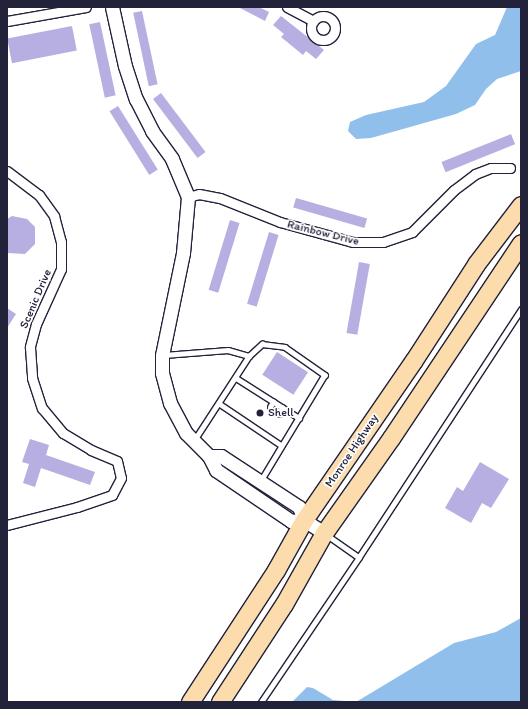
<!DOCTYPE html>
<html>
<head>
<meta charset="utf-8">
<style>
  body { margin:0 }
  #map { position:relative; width:528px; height:709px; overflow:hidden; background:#fff; font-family:Itim,sans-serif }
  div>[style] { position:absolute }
  .water>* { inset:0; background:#91bfeb }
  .building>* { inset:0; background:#b7afe1; transform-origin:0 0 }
  .roads { filter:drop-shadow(1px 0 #22223b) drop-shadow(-1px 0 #22223b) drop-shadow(0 1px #22223b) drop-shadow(0 -1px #22223b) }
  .lane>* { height:4.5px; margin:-2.25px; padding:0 2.25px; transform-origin:2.25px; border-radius:2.25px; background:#fff }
  .street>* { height:9px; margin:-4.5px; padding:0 4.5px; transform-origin:4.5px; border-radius:4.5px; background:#fff }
  .street>.ring { margin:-4.5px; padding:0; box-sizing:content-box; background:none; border:9px solid #fff; border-radius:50% }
  .secondary>* { height:13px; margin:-6.5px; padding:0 6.5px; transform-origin:6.5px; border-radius:6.5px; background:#fff }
  .highway>* { height:17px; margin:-8.5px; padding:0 8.5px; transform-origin:8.5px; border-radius:8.5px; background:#fcdcac }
  .dots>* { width:11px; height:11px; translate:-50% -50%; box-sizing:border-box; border:2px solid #fff; border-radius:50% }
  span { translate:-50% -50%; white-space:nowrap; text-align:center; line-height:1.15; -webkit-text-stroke:3.5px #fff; paint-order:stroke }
  .street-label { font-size:12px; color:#22223b }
  .poi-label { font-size:12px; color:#22223b }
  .left { translate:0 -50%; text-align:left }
  .frame { position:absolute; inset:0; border:8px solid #22223b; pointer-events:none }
</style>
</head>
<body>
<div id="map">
  <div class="water">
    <div style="clip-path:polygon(507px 7px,521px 7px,521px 71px,497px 79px,486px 89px,475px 105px,456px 114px,371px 138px,356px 139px,348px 131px,350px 122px,366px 115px,424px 102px,446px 86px,476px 44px,495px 35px)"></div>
    <div style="clip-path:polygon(521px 618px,521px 702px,292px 702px,307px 687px,313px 688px,333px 700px,356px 702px,454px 643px,496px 632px)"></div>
  </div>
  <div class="building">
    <div style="clip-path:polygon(238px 7px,259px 7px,269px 12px,265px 21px)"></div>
    <div style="left:142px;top:11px;width:75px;height:9px;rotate:78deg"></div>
    <div style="clip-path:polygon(281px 16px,324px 50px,316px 59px,306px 51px,303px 55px,281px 37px,284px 34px,273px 25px)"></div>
    <div style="left:100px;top:22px;width:75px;height:11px;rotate:78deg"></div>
    <div style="left:72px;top:26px;width:25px;height:66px;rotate:79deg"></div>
    <div style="left:161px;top:93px;width:74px;height:10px;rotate:53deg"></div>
    <div style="left:118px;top:106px;width:75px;height:10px;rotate:58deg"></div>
    <div style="left:511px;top:134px;width:11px;height:75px;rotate:68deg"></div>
    <div style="left:296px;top:198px;width:74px;height:10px;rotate:16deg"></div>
    <div style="clip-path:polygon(12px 216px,27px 219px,35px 227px,35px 244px,25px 254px,7px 253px,7px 219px)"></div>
    <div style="left:230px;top:220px;width:10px;height:73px;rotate:17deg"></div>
    <div style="left:269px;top:232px;width:10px;height:75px;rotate:17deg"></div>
    <div style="left:359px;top:262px;width:11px;height:72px;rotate:10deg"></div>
    <div style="clip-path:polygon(7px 308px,16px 314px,7px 328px)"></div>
    <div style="left:277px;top:352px;width:37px;height:27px;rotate:33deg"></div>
    <div style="clip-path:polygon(30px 439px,49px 445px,46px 455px,95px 472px,90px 485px,41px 468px,35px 487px,23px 483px,29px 464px,22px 462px)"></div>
    <div style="clip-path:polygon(480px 462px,509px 479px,491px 508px,482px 503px,471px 523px,445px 508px,457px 487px,463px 491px)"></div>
  </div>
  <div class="roads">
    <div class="lane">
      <div style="left:164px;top:355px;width:64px;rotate:-4.5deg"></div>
      <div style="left:228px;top:350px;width:22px;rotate:16deg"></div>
      <div style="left:236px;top:378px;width:75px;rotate:32.4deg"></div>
      <div style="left:220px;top:404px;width:73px;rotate:33.9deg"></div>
      <div style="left:270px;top:407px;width:6px;rotate:-59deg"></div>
      <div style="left:279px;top:414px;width:7px;rotate:-63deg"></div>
      <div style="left:195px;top:439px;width:99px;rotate:-57deg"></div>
      <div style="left:249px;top:356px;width:18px;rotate:-43deg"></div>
      <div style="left:262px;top:344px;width:23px;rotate:7deg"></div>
      <div style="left:285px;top:347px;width:49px;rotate:35deg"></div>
      <div style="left:325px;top:375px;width:124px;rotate:121.1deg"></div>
      <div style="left:327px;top:535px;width:39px;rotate:35deg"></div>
      <div style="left:359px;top:557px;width:296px;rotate:-56.8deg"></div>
      <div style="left:261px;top:702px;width:175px;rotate:-55.9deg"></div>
    </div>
    <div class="street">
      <div style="left:287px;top:7px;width:30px;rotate:28deg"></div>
      <div class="ring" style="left:311px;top:16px;width:15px;height:15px"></div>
      <div style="left:7px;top:21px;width:80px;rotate:-10deg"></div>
      <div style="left:7px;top:171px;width:40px;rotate:37deg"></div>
      <div style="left:39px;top:195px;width:26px;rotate:54deg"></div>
      <div style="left:54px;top:216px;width:27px;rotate:75deg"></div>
      <div style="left:61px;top:242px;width:27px;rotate:90deg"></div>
      <div style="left:61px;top:269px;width:60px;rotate:114.4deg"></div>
      <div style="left:36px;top:324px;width:24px;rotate:105deg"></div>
      <div style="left:30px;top:347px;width:31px;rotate:86deg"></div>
      <div style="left:32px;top:378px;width:32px;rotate:72deg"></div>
      <div style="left:42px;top:408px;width:33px;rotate:50deg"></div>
      <div style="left:63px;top:433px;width:33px;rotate:31deg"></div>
      <div style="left:91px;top:450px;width:28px;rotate:23deg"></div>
      <div style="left:117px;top:461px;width:17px;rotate:77deg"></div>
      <div style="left:121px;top:478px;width:19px;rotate:118deg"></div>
      <div style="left:112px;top:495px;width:37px;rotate:161deg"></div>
      <div style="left:77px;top:507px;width:72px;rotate:165.6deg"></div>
      <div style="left:188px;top:197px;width:11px;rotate:-15deg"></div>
      <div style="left:199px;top:194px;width:21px;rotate:11deg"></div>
      <div style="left:220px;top:198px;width:65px;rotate:21.8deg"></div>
      <div style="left:280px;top:222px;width:76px;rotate:15.3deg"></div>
      <div style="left:353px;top:242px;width:30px"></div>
      <div style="left:383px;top:242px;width:31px;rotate:-19deg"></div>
      <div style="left:412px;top:232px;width:59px;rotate:-45deg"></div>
      <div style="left:454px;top:190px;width:26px;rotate:-37deg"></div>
      <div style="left:475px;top:174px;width:17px;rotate:-21deg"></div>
      <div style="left:491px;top:168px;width:19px"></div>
    </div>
    <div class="secondary">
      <div style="left:112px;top:7px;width:60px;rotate:77.6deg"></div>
      <div style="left:125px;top:66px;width:35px;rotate:72deg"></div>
      <div style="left:136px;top:99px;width:36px;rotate:63deg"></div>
      <div style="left:152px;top:131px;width:34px;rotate:54deg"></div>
      <div style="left:172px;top:159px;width:41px;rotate:67.2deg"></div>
      <div style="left:188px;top:197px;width:56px;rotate:95.1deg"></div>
      <div style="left:183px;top:253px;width:104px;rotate:101.6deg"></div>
      <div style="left:162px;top:355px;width:18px;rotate:90deg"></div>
      <div style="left:162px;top:373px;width:31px;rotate:75deg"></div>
      <div style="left:170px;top:403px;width:34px;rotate:62deg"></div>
      <div style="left:186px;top:433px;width:33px;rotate:45deg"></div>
      <div style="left:209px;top:456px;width:16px;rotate:63deg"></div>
      <div style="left:216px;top:470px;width:91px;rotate:34.2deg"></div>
      <div style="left:291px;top:521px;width:13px;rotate:-4deg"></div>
      <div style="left:209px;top:456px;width:12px"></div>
      <div style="left:221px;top:456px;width:93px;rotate:33.2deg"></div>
      <div style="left:299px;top:507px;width:14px;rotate:69deg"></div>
      <div style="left:304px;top:520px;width:24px;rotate:33deg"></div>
    </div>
    <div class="highway">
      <div style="left:190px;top:702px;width:158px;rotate:-56.9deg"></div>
      <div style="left:276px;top:570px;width:57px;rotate:-60.8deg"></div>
      <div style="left:304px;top:520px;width:194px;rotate:-55.5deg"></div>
      <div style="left:414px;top:360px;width:114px;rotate:-57.1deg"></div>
      <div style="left:476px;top:264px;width:74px;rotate:-52.7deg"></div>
      <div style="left:220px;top:702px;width:117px;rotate:-56.9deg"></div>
      <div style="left:284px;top:604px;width:81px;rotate:-60.6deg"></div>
      <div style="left:324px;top:533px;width:116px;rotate:-54.8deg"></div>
      <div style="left:391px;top:438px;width:234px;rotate:-56.3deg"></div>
    </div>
  </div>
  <div class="dots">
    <div style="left:260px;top:413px;background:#22223b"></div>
  </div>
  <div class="street-label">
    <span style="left:323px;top:233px;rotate:14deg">Rainbow Drive</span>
    <span style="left:36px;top:299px;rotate:-67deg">Scenic Drive</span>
    <span style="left:352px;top:451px;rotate:-56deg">Monroe Highway</span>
  </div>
  <div class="poi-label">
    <span class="left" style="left:268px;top:413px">Shell</span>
  </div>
  <div class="frame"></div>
</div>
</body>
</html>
